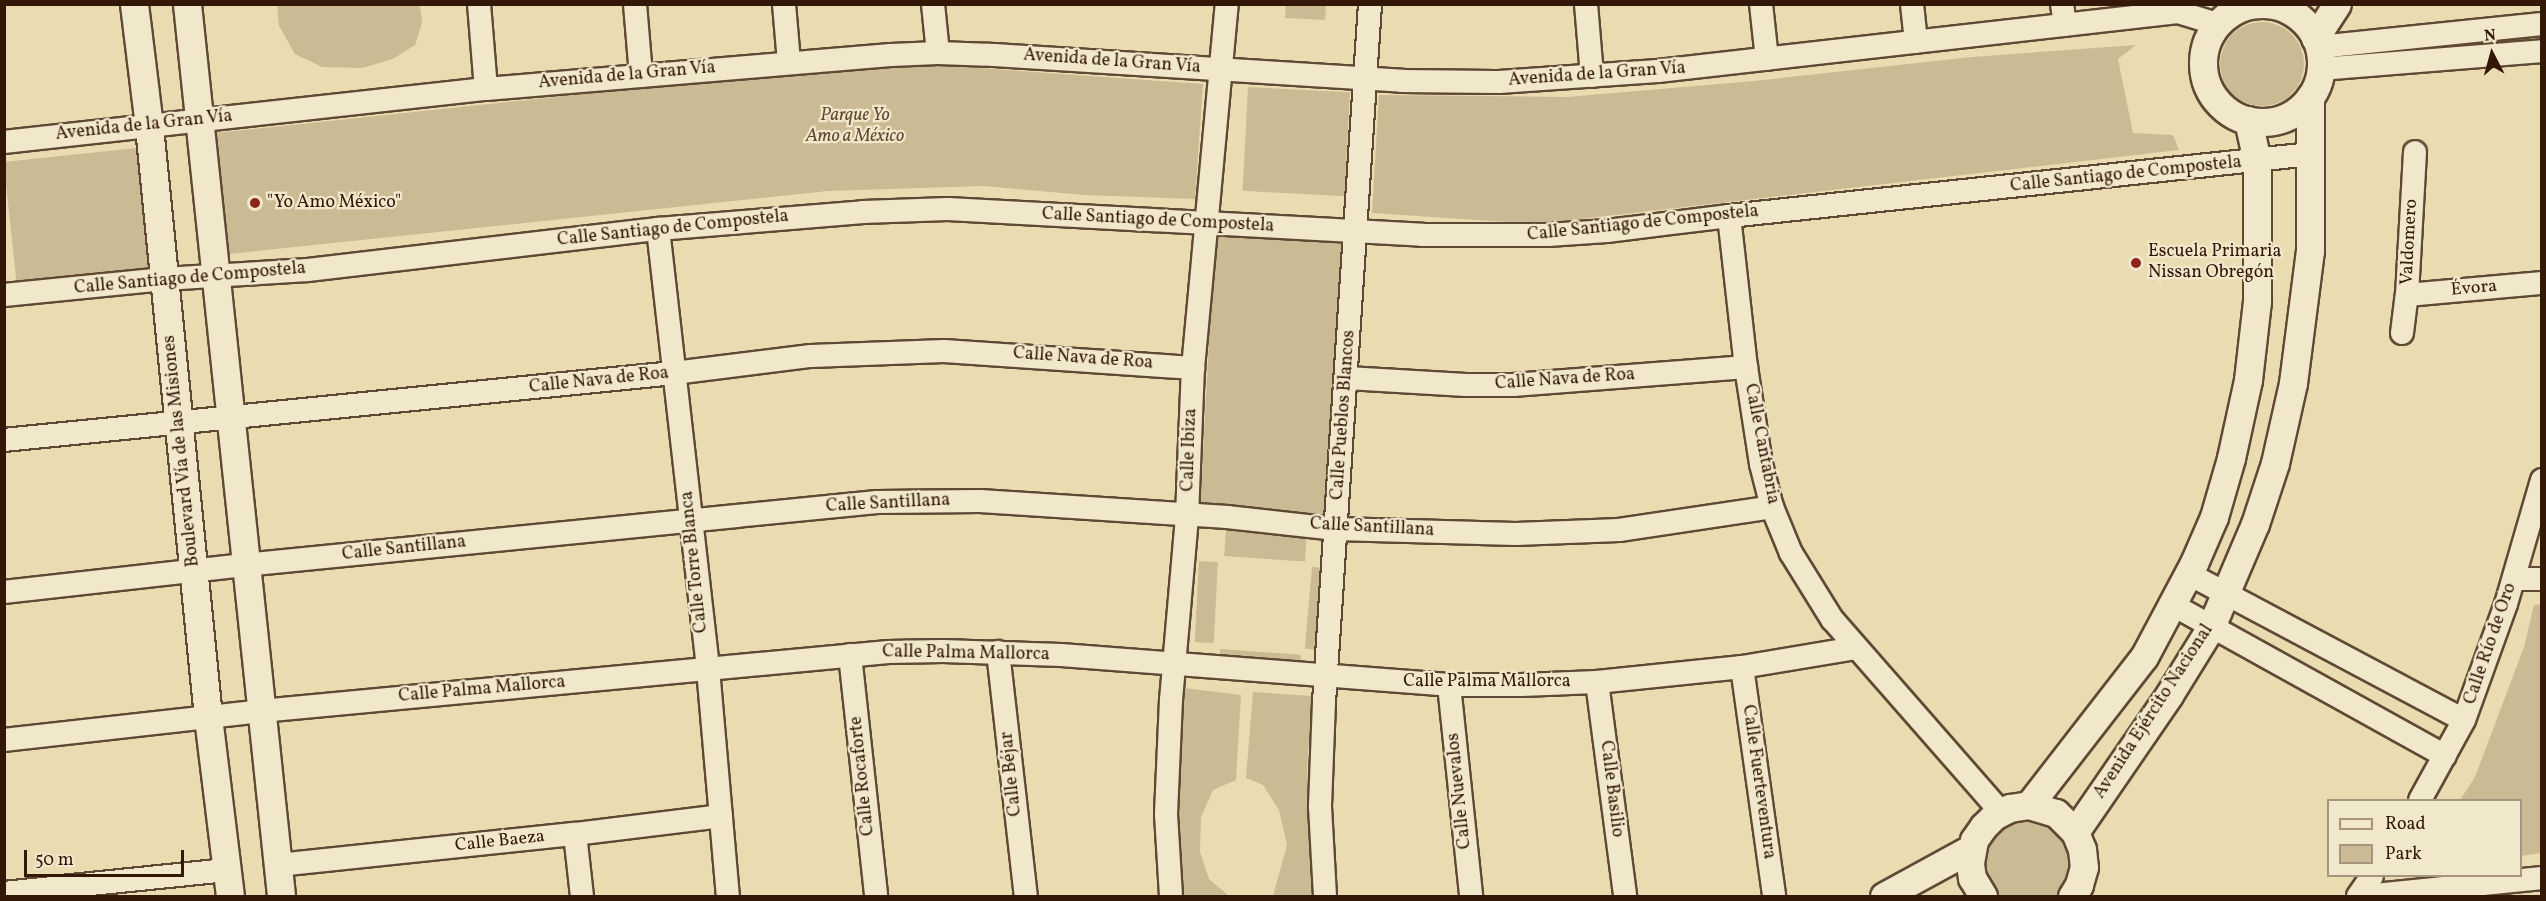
<!DOCTYPE html>
<html>
<head>
<meta charset="utf-8">
<style>
  body { margin:0 }
  #map { position:relative; width:2546px; height:901px; overflow:hidden; background:#e9dcb0; font-family:Vollkorn,serif }
  div>[style] { position:absolute }
  .green>* { inset:0; background:#cabb94; transform-origin:0 0 }
  .round { border-radius:50% }
  .roads { filter:drop-shadow(2px 0 #604934) drop-shadow(-2px 0 #604934) drop-shadow(0 2px #604934) drop-shadow(0 -2px #604934) }
  .minor>* { height:22px; margin:-11px; padding:0 11px; transform-origin:11px; border-radius:11px; background:#f1e8cc }
  .tertiary>* { height:27px; margin:-13.5px; padding:0 13.5px; transform-origin:13.5px; border-radius:13.5px; background:#f1e8cc }
  .tertiary>.ring { margin:-13.5px; padding:0; box-sizing:content-box; background:none; border:27px solid #f1e8cc; border-radius:50% }
  .dots>* { width:16px; height:16px; translate:-50% -50%; box-sizing:border-box; border:3px solid #f1e8cc; border-radius:50% }
  span { translate:-50% -50%; white-space:nowrap; text-align:center; line-height:1.15; -webkit-text-stroke:4.5px #f1e8cc; paint-order:stroke }
  .street-label { font-size:18px; color:#33180a }
  .park-label { font-size:18px; color:#604933; font-style:italic }
  .poi-label { font-size:18px; color:#33180a }
  .left { translate:0 -50%; text-align:left }
  .frame { position:absolute; inset:0; border:6px solid #33180a; pointer-events:none }
  .legend { position:absolute; left:2327px; top:799px; width:195px; height:78px; box-sizing:border-box; background:#f1e8cc; border:2px solid #a5957e; margin:0; padding:8px 10px; list-style:none; font-size:18px; color:#33180a }
  .legend li { display:flex; align-items:center; gap:12px; height:30px }
  .legend b { width:30px; border:2px solid #a5957e }
  .north { position:absolute; left:2462px; top:24px; width:60px; height:60px; -webkit-text-stroke:4px #f1e8cc; paint-order:stroke; rotate:354deg; font-size:16px; font-weight:700; line-height:24px; text-align:center; color:#33180a }
  .north::after { content:''; display:block; margin:auto; width:21px; height:27px; background:#33180a; clip-path:polygon(50% 0,100% 100%,50% 72%,0 100%) }
  .scale { position:absolute; left:24px; top:850px; width:160px; height:27px; box-sizing:border-box; border:3px solid #33180a; border-top:0; padding-left:8px; font-size:18px; line-height:21px; white-space:nowrap; color:#33180a; -webkit-text-stroke:4px #f1e8cc; paint-order:stroke }
</style>
</head>
<body>
<div id="map">
  <div class="green">
    <div style="clip-path:polygon(277px 5px,420px 5px,422px 23px,415px 45px,393px 59px,362px 68px,322px 67px,295px 54px,279px 26px)"></div>
    <div style="clip-path:polygon(1286px 5px,1326px 5px,1325px 20px,1285px 18px)"></div>
    <div class="round" style="left:2220px;top:22px;width:84px;height:84px"></div>
    <div style="clip-path:polygon(2136px 45px,2118px 59px,2133px 133px,2173px 135px,2179px 150px,1537px 224px,1372px 213px,1379px 95px,1567px 97px,1754px 81px,1972px 57px)"></div>
    <div style="clip-path:polygon(858px 65px,937px 65px,1203px 84px,1195px 199px,1085px 195px,983px 186px,828px 191px,229px 254px,215px 133px)"></div>
    <div style="left:1248px;top:87px;width:102px;height:104px;rotate:3deg"></div>
    <div style="left:146px;top:147px;width:125px;height:143px;rotate:84deg"></div>
    <div style="left:1215px;top:227px;width:130px;height:285px;rotate:3deg"></div>
    <div style="left:1226px;top:530px;width:81px;height:26px;rotate:4deg"></div>
    <div style="left:1199px;top:561px;width:19px;height:81px;rotate:3deg"></div>
    <div style="left:1312px;top:567px;width:25px;height:82px;rotate:5deg"></div>
    <div style="clip-path:polygon(2541px 604px,2541px 853px,2521px 856px,2520px 800px,2460px 800px,2475px 777px,2524px 647px,2534px 605px)"></div>
    <div style="left:1220px;top:649px;width:81px;height:26px;rotate:4deg"></div>
    <div style="clip-path:polygon(1184px 688px,1241px 695px,1236px 780px,1213px 790px,1201px 817px,1200px 852px,1209px 879px,1229px 896px,1181px 896px,1174px 830px)"></div>
    <div style="clip-path:polygon(1253px 692px,1312px 696px,1307px 768px,1319px 896px,1273px 896px,1287px 845px,1279px 810px,1263px 785px,1246px 778px)"></div>
    <div style="clip-path:polygon(2025px 819px,2040px 820px,2054px 827px,2065px 838px,2074px 869px,2061px 896px,1993px 896px,1983px 881px,1982px 853px,1988px 839px,1998px 829px,2011px 822px)"></div>
  </div>
  <div class="roads">
    <div class="minor">
      <div style="left:479px;top:4px;width:85px;rotate:85.3deg"></div>
      <div style="left:635px;top:4px;width:72px;rotate:85.2deg"></div>
      <div style="left:784px;top:4px;width:58px;rotate:85.1deg"></div>
      <div style="left:933px;top:4px;width:49px;rotate:84.2deg"></div>
      <div style="left:1586px;top:4px;width:72px;rotate:85.2deg"></div>
      <div style="left:1761px;top:4px;width:55px;rotate:83.8deg"></div>
      <div style="left:1912px;top:4px;width:38px;rotate:84deg"></div>
      <div style="left:2062px;top:4px;width:21px;rotate:82deg"></div>
      <div style="left:2229px;top:4px;width:9px;rotate:63deg"></div>
      <div style="left:2319px;top:47px;width:224px;rotate:-5.9deg"></div>
      <div style="left:2320px;top:69px;width:223px;rotate:-4.6deg"></div>
      <div style="left:4px;top:142px;width:485px;rotate:-6.3deg"></div>
      <div style="left:486px;top:89px;width:406px;rotate:-4.8deg"></div>
      <div style="left:891px;top:55px;width:47px;rotate:-2.4deg"></div>
      <div style="left:938px;top:53px;width:56px;rotate:2deg"></div>
      <div style="left:994px;top:55px;width:409px;rotate:3.6deg"></div>
      <div style="left:1402px;top:81px;width:97px;rotate:0.6deg"></div>
      <div style="left:1499px;top:82px;width:159px;rotate:-4deg"></div>
      <div style="left:1658px;top:71px;width:523px;rotate:-6.47deg"></div>
      <div style="left:2178px;top:12px;width:41px;rotate:17.1deg"></div>
      <div style="left:1729px;top:216px;width:152px;rotate:83.6deg"></div>
      <div style="left:1746px;top:367px;width:98px;rotate:81.2deg"></div>
      <div style="left:1761px;top:464px;width:44px;rotate:75.7deg"></div>
      <div style="left:1772px;top:507px;width:50px;rotate:67.6deg"></div>
      <div style="left:1791px;top:553px;width:78px;rotate:58.2deg"></div>
      <div style="left:1832px;top:619px;width:257px;rotate:48.8deg"></div>
      <div style="left:658px;top:229px;width:443px;rotate:83.5deg"></div>
      <div style="left:708px;top:669px;width:228px;rotate:85deg"></div>
      <div style="left:4px;top:295px;width:161px;rotate:-5.7deg"></div>
      <div style="left:164px;top:279px;width:144px;rotate:-3.6deg"></div>
      <div style="left:308px;top:270px;width:352px;rotate:-6.7deg"></div>
      <div style="left:658px;top:229px;width:206px;rotate:-4.7deg"></div>
      <div style="left:863px;top:212px;width:85px;rotate:-2deg"></div>
      <div style="left:948px;top:209px;width:475px;rotate:3.1deg"></div>
      <div style="left:1422px;top:235px;width:126px"></div>
      <div style="left:1548px;top:235px;width:59px;rotate:-3.9deg"></div>
      <div style="left:1607px;top:231px;width:123px;rotate:-7deg"></div>
      <div style="left:1729px;top:216px;width:585px;rotate:-6.08deg"></div>
      <div style="left:2407px;top:295px;width:136px;rotate:-5.1deg"></div>
      <div style="left:2402px;top:333px;width:38px;rotate:-83deg"></div>
      <div style="left:2407px;top:295px;width:143px;rotate:-86.8deg"></div>
      <div style="left:1347px;top:378px;width:119px;rotate:3.4deg"></div>
      <div style="left:1466px;top:385px;width:47px"></div>
      <div style="left:1513px;top:385px;width:234px;rotate:-4.4deg"></div>
      <div style="left:4px;top:440px;width:673px;rotate:-5.71deg"></div>
      <div style="left:674px;top:373px;width:138px;rotate:-7.1deg"></div>
      <div style="left:811px;top:356px;width:133px;rotate:-2.2deg"></div>
      <div style="left:944px;top:351px;width:250px;rotate:3.9deg"></div>
      <div style="left:2189px;top:574px;width:311px;rotate:28deg"></div>
      <div style="left:2514px;top:579px;width:28px"></div>
      <div style="left:4px;top:592px;width:242px;rotate:-6.4deg"></div>
      <div style="left:244px;top:565px;width:636px;rotate:-5.68deg"></div>
      <div style="left:877px;top:502px;width:103px;rotate:-0.6deg"></div>
      <div style="left:980px;top:501px;width:248px;rotate:3.7deg"></div>
      <div style="left:1227px;top:517px;width:110px;rotate:6.3deg"></div>
      <div style="left:1336px;top:529px;width:180px;rotate:1.6deg"></div>
      <div style="left:1516px;top:534px;width:103px;rotate:-2.2deg"></div>
      <div style="left:1619px;top:530px;width:155px;rotate:-8.5deg"></div>
      <div style="left:2173px;top:605px;width:311px;rotate:29deg"></div>
      <div style="left:998px;top:652px;width:246px;rotate:83.5deg"></div>
      <div style="left:850px;top:655px;width:242px;rotate:83.8deg"></div>
      <div style="left:1742px;top:667px;width:231px;rotate:82deg"></div>
      <div style="left:1597px;top:682px;width:216px;rotate:82.5deg"></div>
      <div style="left:1449px;top:685px;width:212px;rotate:84deg"></div>
      <div style="left:4px;top:740px;width:259px;rotate:-6.4deg"></div>
      <div style="left:261px;top:711px;width:630px;rotate:-5.38deg"></div>
      <div style="left:888px;top:652px;width:55px;rotate:-1deg"></div>
      <div style="left:943px;top:651px;width:118px;rotate:1.9deg"></div>
      <div style="left:1061px;top:655px;width:389px;rotate:4.4deg"></div>
      <div style="left:1449px;top:685px;width:72px"></div>
      <div style="left:1521px;top:685px;width:76px;rotate:-2.3deg"></div>
      <div style="left:1597px;top:682px;width:146px;rotate:-5.9deg"></div>
      <div style="left:1742px;top:667px;width:116px;rotate:-9.5deg"></div>
      <div style="left:2420px;top:800px;width:91px;rotate:-61.2deg"></div>
      <div style="left:2464px;top:720px;width:123px;rotate:-70.1deg"></div>
      <div style="left:2506px;top:604px;width:129px;rotate:-73.8deg"></div>
      <div style="left:575px;top:834px;width:62px;rotate:83.6deg"></div>
      <div style="left:278px;top:865px;width:299px;rotate:-6deg"></div>
      <div style="left:575px;top:834px;width:147px;rotate:-7deg"></div>
      <div style="left:4px;top:893px;width:224px;rotate:-5.9deg"></div>
      <div style="left:1171px;top:896px;width:82px;rotate:-93.5deg"></div>
      <div style="left:1166px;top:814px;width:114px;rotate:-87.5deg"></div>
      <div style="left:1171px;top:700px;width:185px;rotate:-85deg"></div>
      <div style="left:1187px;top:516px;width:148px;rotate:-87.7deg"></div>
      <div style="left:1193px;top:368px;width:366px;rotate:-84.7deg"></div>
      <div style="left:1325px;top:896px;width:90px;rotate:-93.2deg"></div>
      <div style="left:1320px;top:806px;width:104px;rotate:-87.8deg"></div>
      <div style="left:1324px;top:702px;width:700px;rotate:-86.23deg"></div>
      <div style="left:2358px;top:896px;width:24px;rotate:-55deg"></div>
      <div style="left:2365px;top:896px;width:178px;rotate:-5.8deg"></div>
    </div>
    <div class="tertiary">
      <div style="left:134px;top:4px;width:124px;rotate:83deg"></div>
      <div style="left:149px;top:127px;width:593px;rotate:84.29deg"></div>
      <div style="left:208px;top:717px;width:180px;rotate:83deg"></div>
      <div style="left:187px;top:4px;width:897px;rotate:83.98deg"></div>
      <div class="ring" style="left:2203px;top:4px;width:91px;height:91px"></div>
      <div style="left:2315px;top:38px;width:40px;rotate:-57.1deg"></div>
      <div style="left:2029px;top:805px;width:187px;rotate:-52.2deg"></div>
      <div style="left:2144px;top:657px;width:106px;rotate:-62deg"></div>
      <div style="left:2194px;top:563px;width:50px;rotate:-66.5deg"></div>
      <div style="left:2214px;top:517px;width:61px;rotate:-73.9deg"></div>
      <div style="left:2231px;top:458px;width:80px;rotate:-77.7deg"></div>
      <div style="left:2248px;top:380px;width:80px;rotate:-83.5deg"></div>
      <div style="left:2257px;top:301px;width:140px;rotate:-90deg"></div>
      <div style="left:2257px;top:161px;width:42px;rotate:-102.4deg"></div>
      <div style="left:2075px;top:832px;width:166px;rotate:-55.5deg"></div>
      <div style="left:2169px;top:695px;width:80px;rotate:-58.3deg"></div>
      <div style="left:2211px;top:627px;width:112px;rotate:-66.9deg"></div>
      <div style="left:2255px;top:524px;width:64px;rotate:-71.8deg"></div>
      <div style="left:2275px;top:463px;width:82px;rotate:-77.3deg"></div>
      <div style="left:2293px;top:383px;width:133px;rotate:-82.7deg"></div>
      <div style="left:2310px;top:251px;width:154px;rotate:-90deg"></div>
      <div style="left:1884px;top:896px;width:100px;rotate:-28.6deg"></div>
      <div style="left:1983px;top:896px;width:21px;rotate:-121deg"></div>
      <div style="left:1972px;top:878px;width:15px;rotate:-98deg"></div>
      <div style="left:1970px;top:863px;width:23px;rotate:-80deg"></div>
      <div style="left:1974px;top:840px;width:16px;rotate:-55deg"></div>
      <div style="left:1983px;top:827px;width:16px;rotate:-45deg"></div>
      <div style="left:1994px;top:816px;width:18px;rotate:-27deg"></div>
      <div style="left:2010px;top:808px;width:19px;rotate:-9deg"></div>
      <div style="left:2029px;top:805px;width:28px;rotate:17deg"></div>
      <div style="left:2056px;top:813px;width:27px;rotate:45deg"></div>
      <div style="left:2075px;top:832px;width:18px;rotate:68deg"></div>
      <div style="left:2082px;top:849px;width:18px;rotate:84deg"></div>
      <div style="left:2084px;top:867px;width:19px;rotate:106deg"></div>
      <div style="left:2079px;top:885px;width:13px;rotate:122deg"></div>
    </div>
  </div>
  <div class="dots">
    <div style="left:255px;top:203px;background:#8f2418"></div>
    <div style="left:2136px;top:263px;background:#8f2418"></div>
  </div>
  <div class="street-label">
    <span style="left:1112px;top:62px;rotate:4deg">Avenida de la Gran Vía</span>
    <span style="left:1597px;top:75px;rotate:-4deg">Avenida de la Gran Vía</span>
    <span style="left:627px;top:76px;rotate:-5deg">Avenida de la Gran Vía</span>
    <span style="left:144px;top:126px;rotate:-6deg">Avenida de la Gran Vía</span>
    <span style="left:2126px;top:175px;rotate:-6deg">Calle Santiago de Compostela</span>
    <span style="left:1158px;top:221px;rotate:3deg">Calle Santiago de Compostela</span>
    <span style="left:1643px;top:224px;rotate:-6deg">Calle Santiago de Compostela</span>
    <span style="left:673px;top:229px;rotate:-6deg">Calle Santiago de Compostela</span>
    <span style="left:2410px;top:242px;rotate:-87deg">Valdomero</span>
    <span style="left:190px;top:279px;rotate:-5deg">Calle Santiago de Compostela</span>
    <span style="left:2474px;top:289px;rotate:-5deg">Évora</span>
    <span style="left:1083px;top:359px;rotate:4deg">Calle Nava de Roa</span>
    <span style="left:1565px;top:380px;rotate:-4deg">Calle Nava de Roa</span>
    <span style="left:599px;top:381px;rotate:-6deg">Calle Nava de Roa</span>
    <span style="left:1344px;top:415px;rotate:-86deg">Calle Pueblos Blancos</span>
    <span style="left:1761px;top:444px;rotate:79deg">Calle Cantabria</span>
    <span style="left:1190px;top:450px;rotate:-88deg">Calle Ibiza</span>
    <span style="left:182px;top:451px;rotate:-96deg">Boulevard Vía de las Misiones</span>
    <span style="left:888px;top:504px;rotate:-3deg">Calle Santillana</span>
    <span style="left:1372px;top:528px;rotate:3deg">Calle Santillana</span>
    <span style="left:404px;top:549px;rotate:-6deg">Calle Santillana</span>
    <span style="left:695px;top:562px;rotate:-96deg">Calle Torre Blanca</span>
    <span style="left:2491px;top:644px;rotate:-71deg">Calle Río de Oro</span>
    <span style="left:966px;top:654px;rotate:1deg">Calle Palma Mallorca</span>
    <span style="left:1487px;top:682px">Calle Palma Mallorca</span>
    <span style="left:482px;top:690px;rotate:-5deg">Calle Palma Mallorca</span>
    <span style="left:2154px;top:712px;rotate:-57deg">Avenida Ejército Nacional</span>
    <span style="left:1012px;top:774px;rotate:-96deg">Calle Béjar</span>
    <span style="left:863px;top:776px;rotate:-96deg">Calle Rocaforte</span>
    <span style="left:1758px;top:782px;rotate:82deg">Calle Fuerteventura</span>
    <span style="left:1611px;top:789px;rotate:83deg">Calle Basilio</span>
    <span style="left:1460px;top:791px;rotate:-96deg">Calle Nuevalos</span>
    <span style="left:500px;top:842px;rotate:-6deg">Calle Baeza</span>
  </div>
  <div class="park-label">
    <span style="left:855px;top:127px">Parque Yo<br>Amo a México</span>
  </div>
  <div class="poi-label">
    <span class="left" style="left:267px;top:203px">"Yo Amo México"</span>
    <span class="left" style="left:2148px;top:263px">Escuela Primaria<br>Nissan Obregón</span>
  </div>
  <div class="frame"></div>
  <ul class="legend">
  <li><b style="height:8px;background:#f1e8cc"></b>Road</li>
  <li><b style="height:16px;background:#cabb94"></b>Park</li>
  </ul>
  <div class="north">N</div>
  <div class="scale">50 m</div>
</div>
</body>
</html>
